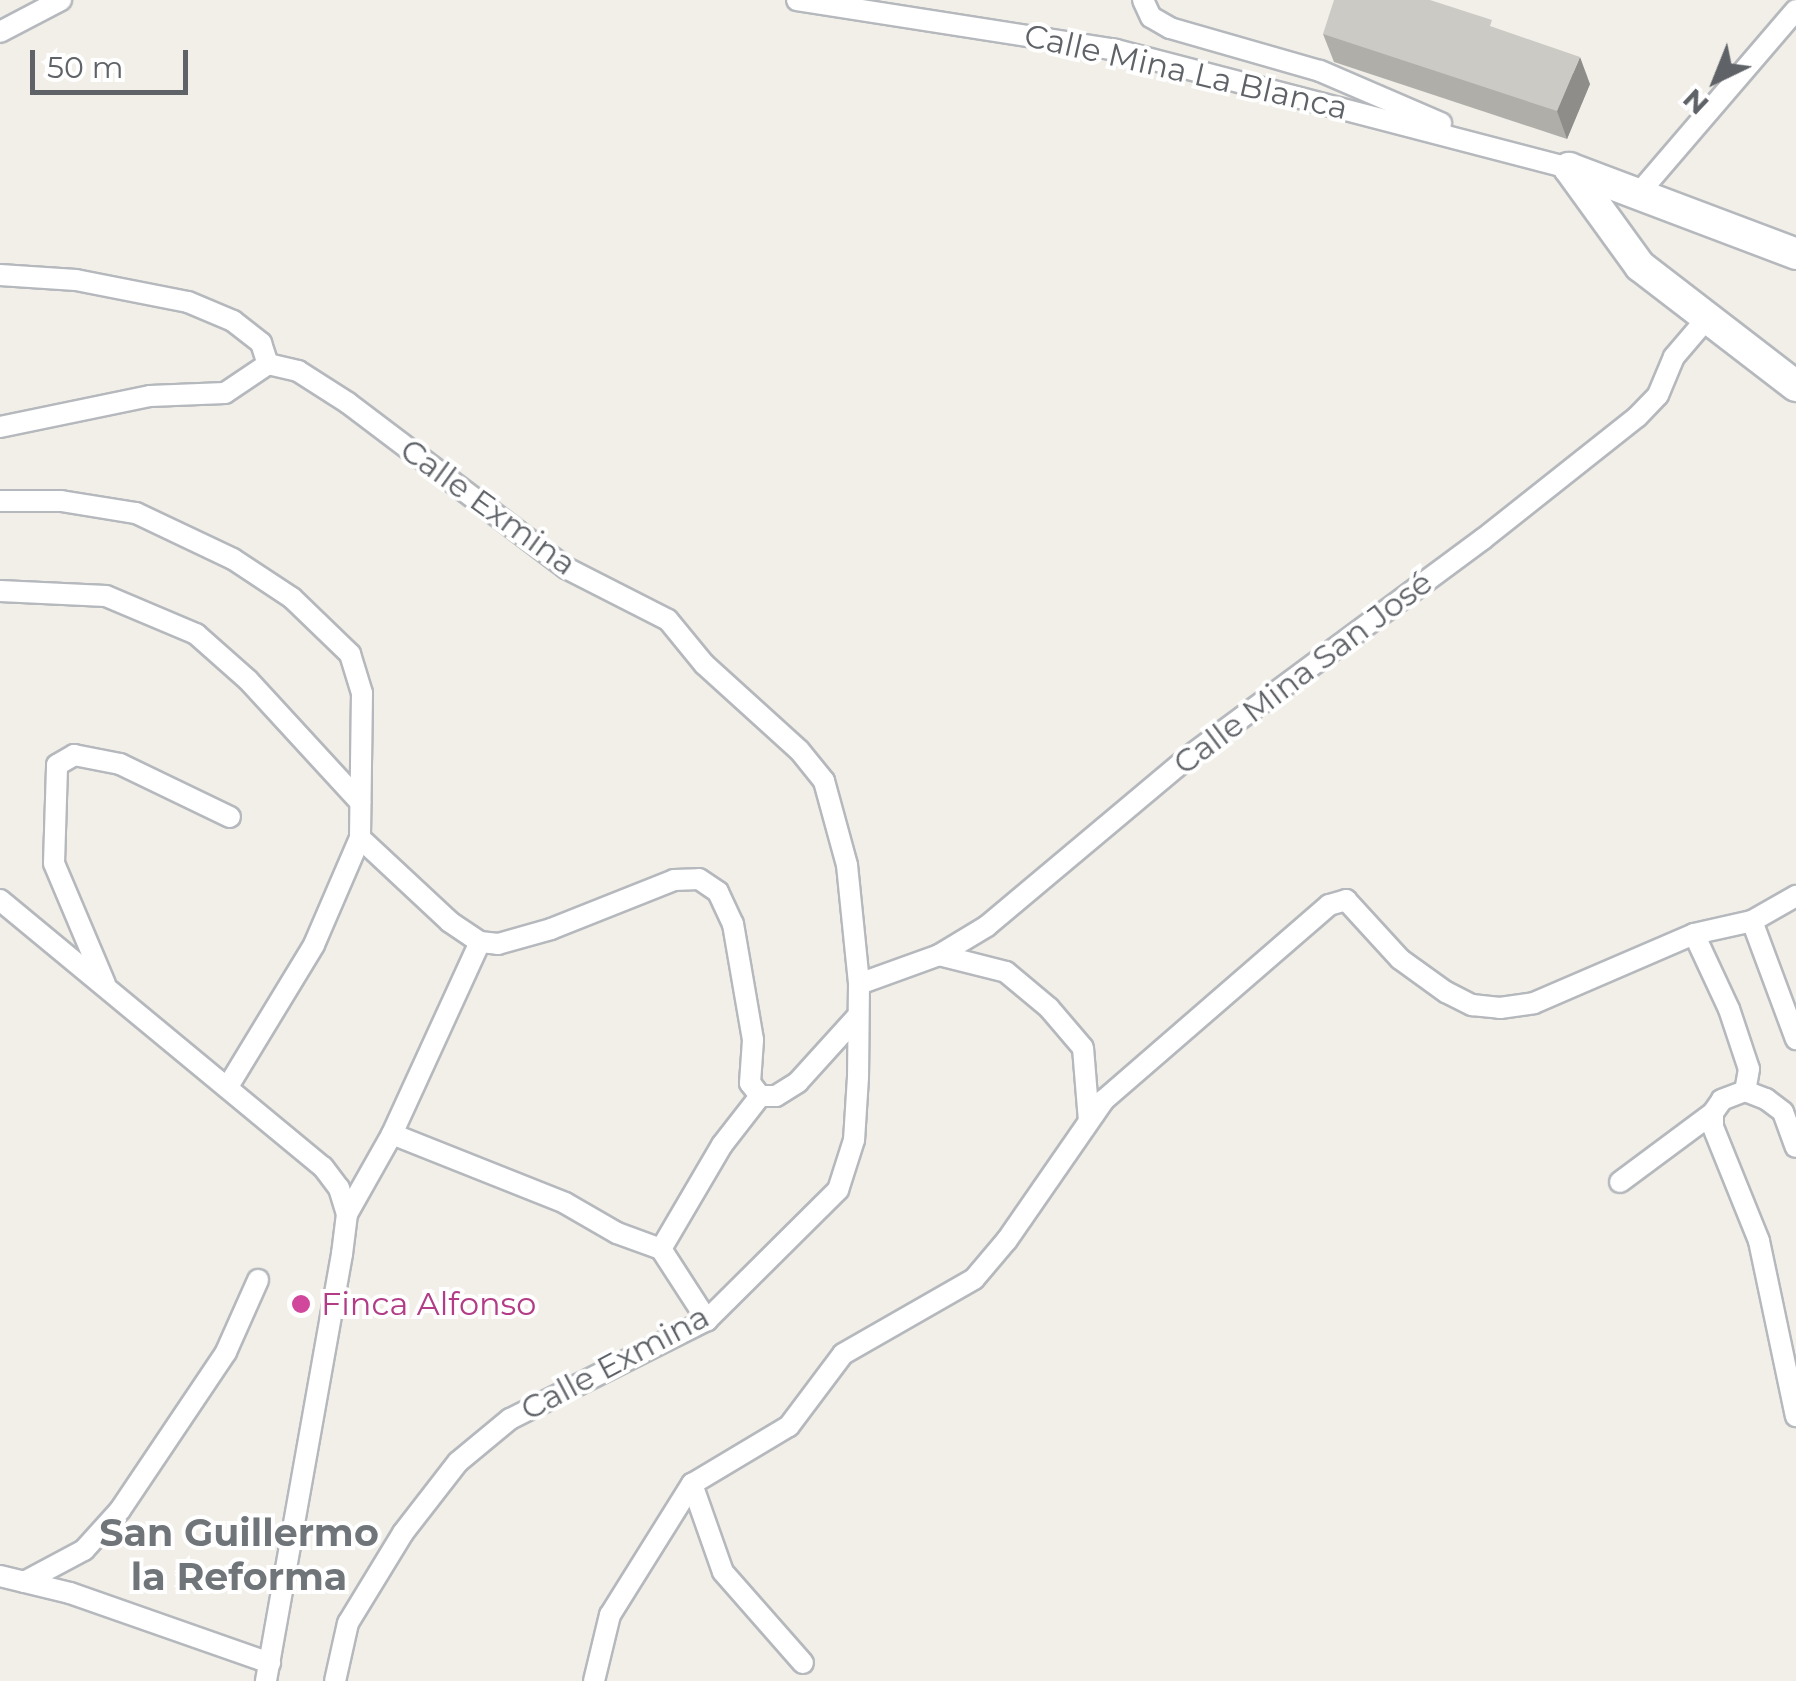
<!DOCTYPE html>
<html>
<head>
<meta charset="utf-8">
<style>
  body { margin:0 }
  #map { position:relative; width:1796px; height:1681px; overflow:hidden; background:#f1efe8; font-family:Montserrat,sans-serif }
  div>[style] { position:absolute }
  .roads { filter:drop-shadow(2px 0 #b5b8bc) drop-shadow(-2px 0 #b5b8bc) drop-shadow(0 2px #b5b8bc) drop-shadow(0 -2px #b5b8bc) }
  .street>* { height:20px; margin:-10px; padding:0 10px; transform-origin:10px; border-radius:10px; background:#fff }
  .secondary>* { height:30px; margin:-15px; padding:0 15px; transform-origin:15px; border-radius:15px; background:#fff }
  .wall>* { inset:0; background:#afaea9 }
  .shaded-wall>* { inset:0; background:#8f8d8a }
  .building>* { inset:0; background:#cccac5 }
  .dots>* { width:28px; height:28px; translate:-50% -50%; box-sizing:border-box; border:5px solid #fff; border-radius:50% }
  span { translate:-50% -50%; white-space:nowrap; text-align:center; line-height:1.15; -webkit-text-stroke:8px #fff; paint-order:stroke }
  .street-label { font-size:32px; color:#5f6368 }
  .hotel-label { font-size:32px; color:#b23c85 }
  .left { translate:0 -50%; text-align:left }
  .quarter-label { font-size:38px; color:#70757a; font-weight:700 }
  .north { position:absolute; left:1666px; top:30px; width:100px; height:100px; -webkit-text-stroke:8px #fff; paint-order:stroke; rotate:223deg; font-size:28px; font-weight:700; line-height:40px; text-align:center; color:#5f6368 }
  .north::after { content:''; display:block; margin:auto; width:35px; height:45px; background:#5f6368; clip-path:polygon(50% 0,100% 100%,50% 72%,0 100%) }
  .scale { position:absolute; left:30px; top:50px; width:158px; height:45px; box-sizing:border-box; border:5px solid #5f6368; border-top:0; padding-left:12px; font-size:30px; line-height:35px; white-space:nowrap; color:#5f6368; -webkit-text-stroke:8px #fff; paint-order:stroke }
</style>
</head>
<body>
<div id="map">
  <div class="roads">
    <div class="street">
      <div style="left:797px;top:0;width:323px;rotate:8.9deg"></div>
      <div style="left:1116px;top:50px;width:468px;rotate:14.6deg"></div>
      <div style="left:1143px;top:0;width:19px;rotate:65deg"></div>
      <div style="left:1151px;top:17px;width:22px;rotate:30deg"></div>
      <div style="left:1170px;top:28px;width:156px;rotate:16deg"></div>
      <div style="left:1320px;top:71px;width:132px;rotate:23.3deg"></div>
      <div style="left:0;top:32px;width:69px;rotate:-27.7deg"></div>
      <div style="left:1639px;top:193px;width:241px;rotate:-49.4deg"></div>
      <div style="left:0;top:275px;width:76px;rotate:3.8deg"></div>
      <div style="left:76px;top:280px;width:114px;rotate:11.1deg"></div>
      <div style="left:188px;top:302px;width:49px;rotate:22.9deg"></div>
      <div style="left:233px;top:321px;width:36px;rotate:38deg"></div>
      <div style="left:261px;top:343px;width:22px;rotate:72deg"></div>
      <div style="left:268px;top:364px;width:31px;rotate:13deg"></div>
      <div style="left:298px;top:371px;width:59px;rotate:32.6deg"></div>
      <div style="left:348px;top:403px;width:273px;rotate:37.1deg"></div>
      <div style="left:566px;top:568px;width:114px;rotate:27deg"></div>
      <div style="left:668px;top:620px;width:57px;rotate:50.7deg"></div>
      <div style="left:704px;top:664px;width:128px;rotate:42.2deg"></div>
      <div style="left:799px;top:750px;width:40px;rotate:51deg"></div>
      <div style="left:824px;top:781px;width:87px;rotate:74.7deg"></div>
      <div style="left:847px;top:865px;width:120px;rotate:84.2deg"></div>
      <div style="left:859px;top:984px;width:93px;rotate:90.6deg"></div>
      <div style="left:858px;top:1077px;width:63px;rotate:93.6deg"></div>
      <div style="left:854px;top:1140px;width:52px;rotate:107.7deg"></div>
      <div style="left:838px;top:1190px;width:185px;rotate:135.2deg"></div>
      <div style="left:707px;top:1320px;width:220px;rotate:153.3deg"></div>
      <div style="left:510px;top:1419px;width:67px;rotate:140.4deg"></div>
      <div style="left:458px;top:1462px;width:90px;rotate:127.8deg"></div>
      <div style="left:403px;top:1533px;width:105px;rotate:121.4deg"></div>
      <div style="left:348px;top:1623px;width:59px;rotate:102.6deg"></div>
      <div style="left:0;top:427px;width:153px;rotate:-11.7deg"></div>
      <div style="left:150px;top:396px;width:75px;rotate:-2.3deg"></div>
      <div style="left:225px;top:393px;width:52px;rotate:-34deg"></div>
      <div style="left:0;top:501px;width:61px"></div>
      <div style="left:61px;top:501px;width:76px;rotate:9.1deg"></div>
      <div style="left:136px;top:513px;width:107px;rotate:25.4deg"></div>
      <div style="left:233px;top:559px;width:71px;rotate:33.5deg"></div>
      <div style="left:292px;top:598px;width:81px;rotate:44deg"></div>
      <div style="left:350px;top:654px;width:41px;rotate:72.9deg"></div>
      <div style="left:362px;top:693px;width:145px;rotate:90.8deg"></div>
      <div style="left:360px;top:838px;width:116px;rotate:113.3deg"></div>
      <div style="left:314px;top:945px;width:167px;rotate:121.3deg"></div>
      <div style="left:0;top:591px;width:106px;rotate:2.7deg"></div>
      <div style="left:106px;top:596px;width:98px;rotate:22.9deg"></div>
      <div style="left:196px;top:634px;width:69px;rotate:41.5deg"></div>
      <div style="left:248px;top:680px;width:166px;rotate:47.4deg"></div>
      <div style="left:360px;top:838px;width:123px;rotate:43deg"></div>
      <div style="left:450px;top:922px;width:36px;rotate:34deg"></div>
      <div style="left:480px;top:942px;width:18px;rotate:6deg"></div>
      <div style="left:498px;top:944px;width:55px;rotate:-15.8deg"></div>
      <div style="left:551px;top:929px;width:132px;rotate:-21.7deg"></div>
      <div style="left:674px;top:880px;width:25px;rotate:-2deg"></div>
      <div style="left:699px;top:879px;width:23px;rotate:34deg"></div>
      <div style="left:718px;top:892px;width:35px;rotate:65deg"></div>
      <div style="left:733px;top:924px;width:118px;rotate:80.2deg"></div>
      <div style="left:753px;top:1040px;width:43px;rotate:94deg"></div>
      <div style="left:750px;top:1083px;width:16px;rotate:52deg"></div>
      <div style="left:760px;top:1096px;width:16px"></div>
      <div style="left:776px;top:1096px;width:26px;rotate:-32deg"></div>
      <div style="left:798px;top:1082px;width:86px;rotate:-47.8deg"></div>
      <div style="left:0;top:900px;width:419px;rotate:39.6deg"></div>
      <div style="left:323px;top:1167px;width:26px;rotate:53deg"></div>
      <div style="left:339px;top:1188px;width:27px;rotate:73deg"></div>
      <div style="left:347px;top:1214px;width:40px;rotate:97.1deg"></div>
      <div style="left:342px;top:1254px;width:434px;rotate:100.1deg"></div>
      <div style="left:1752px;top:921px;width:126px;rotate:69.6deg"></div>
      <div style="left:1694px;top:934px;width:83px;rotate:65deg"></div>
      <div style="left:1729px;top:1009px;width:63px;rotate:71.6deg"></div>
      <div style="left:1749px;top:1069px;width:22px;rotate:100deg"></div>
      <div style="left:939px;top:955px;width:69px;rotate:14.2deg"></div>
      <div style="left:1006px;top:972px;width:56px;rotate:39.9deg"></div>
      <div style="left:1049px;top:1008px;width:52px;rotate:49.6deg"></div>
      <div style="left:1083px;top:1048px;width:73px;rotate:85.3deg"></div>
      <div style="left:105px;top:984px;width:131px;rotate:-112.9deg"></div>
      <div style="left:54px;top:863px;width:98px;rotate:-88.2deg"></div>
      <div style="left:57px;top:765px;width:20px;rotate:-30deg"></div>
      <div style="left:74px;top:755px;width:47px;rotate:11.1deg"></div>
      <div style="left:120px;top:764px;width:122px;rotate:25.7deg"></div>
      <div style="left:859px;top:984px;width:85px;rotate:-19.9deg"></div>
      <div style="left:939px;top:955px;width:56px;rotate:-31.1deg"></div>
      <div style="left:987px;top:926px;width:261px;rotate:-40deg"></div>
      <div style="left:1187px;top:758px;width:368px;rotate:-36.5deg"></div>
      <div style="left:1483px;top:539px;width:196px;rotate:-38.4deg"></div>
      <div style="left:1637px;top:417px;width:30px;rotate:-46deg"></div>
      <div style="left:1658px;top:395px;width:41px;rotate:-67.2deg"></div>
      <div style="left:1674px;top:357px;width:54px;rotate:-49.5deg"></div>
      <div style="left:1745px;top:1091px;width:25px;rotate:159deg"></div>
      <div style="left:1722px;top:1100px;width:16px;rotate:125deg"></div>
      <div style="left:1713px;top:1113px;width:14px;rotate:90deg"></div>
      <div style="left:1713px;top:1127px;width:123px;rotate:68deg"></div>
      <div style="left:1759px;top:1241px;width:179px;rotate:78.1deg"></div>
      <div style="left:1745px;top:1091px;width:22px;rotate:21deg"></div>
      <div style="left:1766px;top:1099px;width:21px;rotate:37deg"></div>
      <div style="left:1783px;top:1112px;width:37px;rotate:70deg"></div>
      <div style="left:392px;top:1134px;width:186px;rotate:21.7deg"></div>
      <div style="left:565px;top:1203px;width:60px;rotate:30deg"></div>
      <div style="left:617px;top:1233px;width:47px;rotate:20deg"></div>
      <div style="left:661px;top:1249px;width:85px;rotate:57.1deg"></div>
      <div style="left:1620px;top:1182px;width:116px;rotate:-36.6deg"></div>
      <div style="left:347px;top:1214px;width:92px;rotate:-60.6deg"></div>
      <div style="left:392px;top:1134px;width:211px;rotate:-65.4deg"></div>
      <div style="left:661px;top:1249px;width:121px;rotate:-59.6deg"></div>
      <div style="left:722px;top:1145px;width:62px;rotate:-52.2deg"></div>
      <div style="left:692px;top:1484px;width:93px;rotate:70.6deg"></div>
      <div style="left:723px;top:1572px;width:121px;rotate:48.7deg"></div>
      <div style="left:0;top:1576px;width:72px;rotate:13.7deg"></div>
      <div style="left:70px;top:1593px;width:212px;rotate:19.3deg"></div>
      <div style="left:24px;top:1582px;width:68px;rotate:-28.1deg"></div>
      <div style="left:84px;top:1550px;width:54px;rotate:-48deg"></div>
      <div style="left:120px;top:1510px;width:190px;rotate:-56.1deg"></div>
      <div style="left:226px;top:1352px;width:79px;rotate:-66deg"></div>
      <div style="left:594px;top:1681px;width:68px;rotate:-76.4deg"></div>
      <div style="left:610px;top:1615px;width:155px;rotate:-58deg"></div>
      <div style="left:692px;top:1484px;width:113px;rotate:-30.9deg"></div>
      <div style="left:789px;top:1426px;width:90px;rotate:-53.1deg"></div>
      <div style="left:843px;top:1354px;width:151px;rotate:-29.8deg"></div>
      <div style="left:974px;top:1279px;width:51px;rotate:-49.8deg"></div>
      <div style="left:1007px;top:1240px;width:170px;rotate:-55.3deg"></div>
      <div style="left:1104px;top:1100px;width:298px;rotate:-40.9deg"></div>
      <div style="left:1329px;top:905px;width:18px;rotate:-16deg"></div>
      <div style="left:1346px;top:900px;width:80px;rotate:47.5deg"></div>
      <div style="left:1400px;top:959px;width:57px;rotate:35.7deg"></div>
      <div style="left:1446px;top:992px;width:29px;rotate:27deg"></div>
      <div style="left:1472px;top:1005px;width:28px;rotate:6deg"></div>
      <div style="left:1500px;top:1008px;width:34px;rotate:-8deg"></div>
      <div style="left:1534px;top:1003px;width:174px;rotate:-23.3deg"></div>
      <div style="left:1694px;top:934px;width:59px;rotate:-12.6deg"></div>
      <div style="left:1752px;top:921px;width:51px;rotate:-29.6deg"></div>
    </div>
    <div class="secondary">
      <div style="left:1569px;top:168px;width:121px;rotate:54.1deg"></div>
      <div style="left:1640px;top:266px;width:197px;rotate:37.6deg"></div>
      <div style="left:1569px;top:168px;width:243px;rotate:20.7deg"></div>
    </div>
  </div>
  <div class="wall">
    <div style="clip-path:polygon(1495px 28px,1590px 84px,1567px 139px,1334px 62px,1323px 34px)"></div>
  </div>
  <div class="shaded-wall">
    <div style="clip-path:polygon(1580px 57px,1590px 84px,1567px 139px,1557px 111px)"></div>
  </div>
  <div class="building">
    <div style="clip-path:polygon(1334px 0,1430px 0,1492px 20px,1490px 26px,1580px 57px,1557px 111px,1323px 34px)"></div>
  </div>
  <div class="dots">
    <div style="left:301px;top:1304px;background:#d1479c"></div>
  </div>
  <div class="street-label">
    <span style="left:1186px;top:72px;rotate:13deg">Calle Mina La Blanca</span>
    <span style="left:488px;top:507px;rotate:36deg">Calle Exmina</span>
    <span style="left:1303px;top:673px;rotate:-37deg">Calle Mina San José</span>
    <span style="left:615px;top:1363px;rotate:-28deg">Calle Exmina</span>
  </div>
  <div class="hotel-label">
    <span class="left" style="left:321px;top:1304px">Finca Alfonso</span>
  </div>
  <div class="quarter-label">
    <span style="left:239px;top:1555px">San Guillermo<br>la Reforma</span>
  </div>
  <div class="north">N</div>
  <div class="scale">50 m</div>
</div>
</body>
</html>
